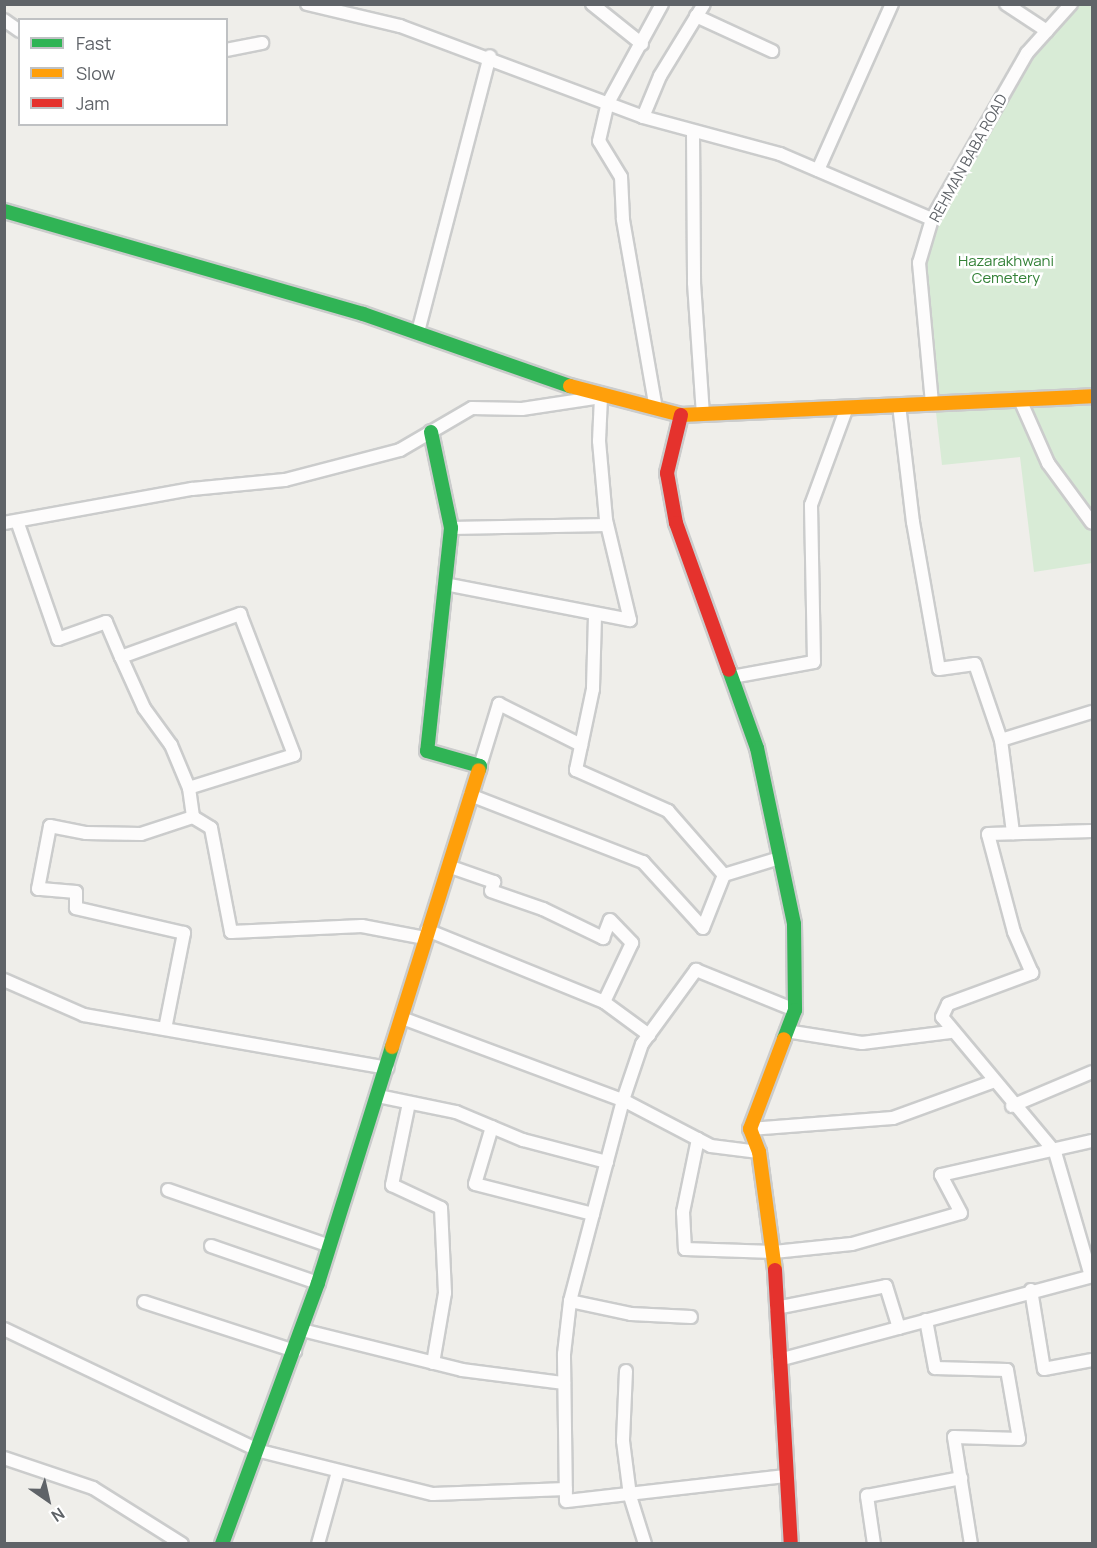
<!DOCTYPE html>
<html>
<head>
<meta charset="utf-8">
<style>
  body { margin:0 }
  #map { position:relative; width:1097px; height:1548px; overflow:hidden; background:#efeeea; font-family:Manrope,sans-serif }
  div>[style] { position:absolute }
  .green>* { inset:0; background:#d8ebd6 }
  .roads { filter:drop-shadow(2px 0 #cbcccc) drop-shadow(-2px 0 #cbcccc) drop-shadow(0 2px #cbcccc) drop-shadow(0 -2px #cbcccc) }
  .street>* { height:12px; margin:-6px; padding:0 6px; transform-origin:6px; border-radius:6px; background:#fdfcfc }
  .fast>* { height:14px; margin:-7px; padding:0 7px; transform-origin:7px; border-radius:7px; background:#30b455 }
  .slow>* { height:14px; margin:-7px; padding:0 7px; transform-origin:7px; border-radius:7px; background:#ff9f0a }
  .jam>* { height:14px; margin:-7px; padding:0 7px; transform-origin:7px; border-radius:7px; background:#e5322d }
  span { translate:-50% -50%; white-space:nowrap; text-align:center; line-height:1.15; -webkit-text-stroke:5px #fff; paint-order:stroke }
  .street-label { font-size:15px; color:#5f6368 }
  .park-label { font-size:15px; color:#348238 }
  .frame { position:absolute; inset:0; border:6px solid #5f6368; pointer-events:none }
  .legend { position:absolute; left:18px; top:18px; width:210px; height:108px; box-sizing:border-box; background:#fff; border:2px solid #bfc1c3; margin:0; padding:8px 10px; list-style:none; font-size:18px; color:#5f6368 }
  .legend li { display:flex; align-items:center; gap:12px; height:30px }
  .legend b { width:30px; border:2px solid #bfc1c3 }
  .north { position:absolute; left:18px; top:1470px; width:60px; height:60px; -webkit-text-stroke:4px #fff; paint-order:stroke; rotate:146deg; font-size:16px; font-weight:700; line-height:24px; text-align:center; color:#5f6368 }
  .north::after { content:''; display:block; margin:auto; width:21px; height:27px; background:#5f6368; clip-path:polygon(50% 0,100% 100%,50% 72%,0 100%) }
</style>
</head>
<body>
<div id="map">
  <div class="green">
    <div style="clip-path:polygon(1071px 5px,1092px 5px,1092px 563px,1034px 572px,1020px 457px,942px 465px,919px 263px,931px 212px,1027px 53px)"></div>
  </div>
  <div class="roads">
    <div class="street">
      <div style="left:307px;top:4px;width:96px;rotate:13.3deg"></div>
      <div style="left:400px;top:26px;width:259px;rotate:20.5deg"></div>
      <div style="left:643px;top:117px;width:142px;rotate:15.1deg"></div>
      <div style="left:780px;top:154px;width:165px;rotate:23.2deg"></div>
      <div style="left:592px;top:4px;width:64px;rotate:38.7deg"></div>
      <div style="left:1006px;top:4px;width:49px;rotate:33.4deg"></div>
      <div style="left:696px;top:16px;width:84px;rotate:24.7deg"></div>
      <div style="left:4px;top:20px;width:19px;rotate:35deg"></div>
      <div style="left:226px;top:50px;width:37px;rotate:-11deg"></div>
      <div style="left:643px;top:117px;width:44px;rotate:-67.5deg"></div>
      <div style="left:660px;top:76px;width:84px;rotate:-58.6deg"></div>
      <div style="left:693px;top:131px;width:152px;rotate:89.6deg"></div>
      <div style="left:694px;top:283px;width:131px;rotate:86.1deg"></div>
      <div style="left:818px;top:170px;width:182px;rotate:-66deg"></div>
      <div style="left:418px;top:332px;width:285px;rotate:-75.4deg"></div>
      <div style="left:1021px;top:402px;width:67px;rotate:66.1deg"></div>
      <div style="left:1048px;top:463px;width:74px;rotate:53.7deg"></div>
      <div style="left:932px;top:403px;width:141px;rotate:-95.3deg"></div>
      <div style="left:919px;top:263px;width:46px;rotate:-73.5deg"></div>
      <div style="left:932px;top:219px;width:191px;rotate:-60.2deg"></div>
      <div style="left:1027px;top:53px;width:66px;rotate:-48.1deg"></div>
      <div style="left:899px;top:405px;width:118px;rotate:83.2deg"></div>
      <div style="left:913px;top:522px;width:149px;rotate:80deg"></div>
      <div style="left:939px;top:669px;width:36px;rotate:-8deg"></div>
      <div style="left:975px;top:664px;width:80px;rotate:71.1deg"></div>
      <div style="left:1001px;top:740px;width:94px;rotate:82.6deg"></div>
      <div style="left:656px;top:409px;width:193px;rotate:-99.9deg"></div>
      <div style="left:623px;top:219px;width:42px;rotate:-92.7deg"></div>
      <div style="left:621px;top:177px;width:42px;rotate:-121.4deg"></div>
      <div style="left:599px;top:141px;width:39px;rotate:-77deg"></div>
      <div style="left:608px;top:103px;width:113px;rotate:-61.4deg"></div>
      <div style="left:17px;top:521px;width:125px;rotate:70.8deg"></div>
      <div style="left:58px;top:639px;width:51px;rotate:-19.5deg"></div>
      <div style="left:106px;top:622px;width:38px;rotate:67deg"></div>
      <div style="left:121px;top:657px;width:127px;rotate:-19.9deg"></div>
      <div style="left:240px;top:614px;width:151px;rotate:69deg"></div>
      <div style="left:294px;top:755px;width:110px;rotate:162.6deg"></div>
      <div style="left:4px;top:523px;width:191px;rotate:-10.3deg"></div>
      <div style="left:192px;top:489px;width:93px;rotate:-5.5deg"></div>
      <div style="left:285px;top:480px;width:119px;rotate:-14.6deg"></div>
      <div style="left:400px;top:450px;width:83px;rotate:-30.3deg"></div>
      <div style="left:472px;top:408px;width:50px;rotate:1.1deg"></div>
      <div style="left:522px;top:409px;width:80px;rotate:-8.6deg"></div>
      <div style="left:601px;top:397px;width:44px;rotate:92.6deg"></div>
      <div style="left:599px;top:441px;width:79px;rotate:84.9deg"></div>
      <div style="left:606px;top:520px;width:103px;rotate:76.5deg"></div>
      <div style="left:630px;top:620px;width:188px;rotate:-169deg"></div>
      <div style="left:451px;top:528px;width:156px;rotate:-1.1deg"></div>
      <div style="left:595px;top:616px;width:73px;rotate:91.6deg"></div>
      <div style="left:593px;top:689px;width:83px;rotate:101.9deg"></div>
      <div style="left:576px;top:770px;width:101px;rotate:24deg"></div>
      <div style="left:668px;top:811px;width:85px;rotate:48.8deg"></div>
      <div style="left:121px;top:657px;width:56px;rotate:65.7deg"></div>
      <div style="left:144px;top:708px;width:46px;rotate:53.9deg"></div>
      <div style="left:171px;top:745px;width:47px;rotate:67.3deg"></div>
      <div style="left:189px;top:788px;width:29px;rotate:82deg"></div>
      <div style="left:732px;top:677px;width:83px;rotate:-10.4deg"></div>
      <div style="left:814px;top:662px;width:157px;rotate:-91.1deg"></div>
      <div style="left:811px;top:505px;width:104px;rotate:-69.8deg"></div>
      <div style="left:1001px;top:740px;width:95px;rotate:-17.1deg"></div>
      <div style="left:480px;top:766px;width:65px;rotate:-73deg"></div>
      <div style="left:499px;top:704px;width:92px;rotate:26.6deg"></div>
      <div style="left:470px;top:795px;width:186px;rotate:21.2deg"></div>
      <div style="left:643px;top:862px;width:89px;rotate:47.7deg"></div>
      <div style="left:703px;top:928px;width:57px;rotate:-68.4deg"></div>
      <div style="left:724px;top:875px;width:59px;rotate:-16.9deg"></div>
      <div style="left:448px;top:866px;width:49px;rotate:19.2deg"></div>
      <div style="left:494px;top:882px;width:9px;rotate:108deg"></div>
      <div style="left:491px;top:891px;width:55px;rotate:19.1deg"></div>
      <div style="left:543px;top:909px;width:67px;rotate:25.8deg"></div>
      <div style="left:603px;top:938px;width:19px;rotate:-69deg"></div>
      <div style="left:610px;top:920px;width:32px;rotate:46deg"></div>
      <div style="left:632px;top:943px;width:65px;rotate:115.4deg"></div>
      <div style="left:427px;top:930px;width:191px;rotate:22.1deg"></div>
      <div style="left:604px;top:1002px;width:56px;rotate:36.3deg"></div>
      <div style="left:4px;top:980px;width:87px;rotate:23.6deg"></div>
      <div style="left:84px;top:1015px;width:308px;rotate:9.9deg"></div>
      <div style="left:402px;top:1018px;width:236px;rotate:20.4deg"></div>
      <div style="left:623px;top:1100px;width:99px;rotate:27.6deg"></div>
      <div style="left:711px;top:1146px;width:48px;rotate:7.1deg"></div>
      <div style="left:165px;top:1029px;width:98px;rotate:-78.8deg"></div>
      <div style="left:184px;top:933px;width:111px;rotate:-167deg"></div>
      <div style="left:76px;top:908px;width:16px;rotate:-90deg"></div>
      <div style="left:76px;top:892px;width:38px;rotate:-175deg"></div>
      <div style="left:38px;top:889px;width:64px;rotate:-79.2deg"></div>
      <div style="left:50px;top:826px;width:37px;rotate:11deg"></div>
      <div style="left:86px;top:833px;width:55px;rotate:1deg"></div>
      <div style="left:141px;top:834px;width:55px;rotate:-18.1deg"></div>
      <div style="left:193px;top:817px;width:21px;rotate:31deg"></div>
      <div style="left:211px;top:828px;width:106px;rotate:79.1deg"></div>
      <div style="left:231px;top:932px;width:131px;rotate:-2.6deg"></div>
      <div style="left:362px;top:926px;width:64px;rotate:10.8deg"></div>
      <div style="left:786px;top:1031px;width:77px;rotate:9deg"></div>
      <div style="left:862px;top:1043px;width:89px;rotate:-7.1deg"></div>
      <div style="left:378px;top:1096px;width:80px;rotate:11.6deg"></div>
      <div style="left:456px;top:1112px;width:73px;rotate:22.7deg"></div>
      <div style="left:523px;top:1140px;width:87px;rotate:14.7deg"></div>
      <div style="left:409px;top:1103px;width:84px;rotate:101.7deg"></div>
      <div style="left:392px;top:1185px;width:54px;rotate:25.1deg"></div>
      <div style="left:441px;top:1208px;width:85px;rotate:87.3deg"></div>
      <div style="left:445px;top:1293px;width:71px;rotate:99.7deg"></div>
      <div style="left:1012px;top:1106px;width:87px;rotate:-23deg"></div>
      <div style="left:492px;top:1127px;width:59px;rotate:106.6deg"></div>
      <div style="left:475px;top:1184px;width:122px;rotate:14.3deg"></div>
      <div style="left:750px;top:1129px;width:143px;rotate:-4.4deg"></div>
      <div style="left:893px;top:1118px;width:105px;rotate:-20deg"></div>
      <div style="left:698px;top:1139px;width:75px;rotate:101.6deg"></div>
      <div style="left:683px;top:1212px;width:37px;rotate:87deg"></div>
      <div style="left:685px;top:1249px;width:89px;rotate:1.9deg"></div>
      <div style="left:774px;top:1252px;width:78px;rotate:-5.9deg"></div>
      <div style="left:852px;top:1244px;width:113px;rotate:-15.9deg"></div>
      <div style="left:961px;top:1213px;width:43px;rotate:-117.8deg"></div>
      <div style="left:941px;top:1175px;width:155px;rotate:-12.7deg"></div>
      <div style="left:168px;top:1190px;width:171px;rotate:19.1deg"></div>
      <div style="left:211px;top:1246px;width:113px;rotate:19.1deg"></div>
      <div style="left:1091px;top:1276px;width:129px;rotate:-106.2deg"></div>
      <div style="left:1055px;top:1152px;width:176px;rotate:-129.9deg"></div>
      <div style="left:942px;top:1017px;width:14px;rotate:-65deg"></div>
      <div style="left:948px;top:1004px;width:90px;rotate:-20.3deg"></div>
      <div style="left:1032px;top:973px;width:45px;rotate:-113.7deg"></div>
      <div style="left:1014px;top:932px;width:101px;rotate:-104.9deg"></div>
      <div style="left:988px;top:834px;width:104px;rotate:-1.7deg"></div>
      <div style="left:1031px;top:1290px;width:80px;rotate:80.7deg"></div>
      <div style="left:1044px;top:1369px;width:49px;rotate:-10.6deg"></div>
      <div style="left:570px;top:1301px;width:62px;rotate:12deg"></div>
      <div style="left:631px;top:1314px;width:60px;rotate:2.9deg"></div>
      <div style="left:144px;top:1302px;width:159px;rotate:18deg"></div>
      <div style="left:776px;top:1308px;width:112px;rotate:-11.3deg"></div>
      <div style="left:886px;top:1286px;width:44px;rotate:72.8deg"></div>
      <div style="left:926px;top:1320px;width:49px;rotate:79.4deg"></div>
      <div style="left:935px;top:1368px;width:72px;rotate:1.6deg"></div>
      <div style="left:1007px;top:1370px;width:70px;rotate:80.1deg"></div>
      <div style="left:1019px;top:1439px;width:65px;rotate:-178.2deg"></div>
      <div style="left:954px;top:1437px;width:108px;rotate:81deg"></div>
      <div style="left:4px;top:1329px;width:284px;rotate:25.5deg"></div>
      <div style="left:260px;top:1451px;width:178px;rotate:14deg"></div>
      <div style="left:433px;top:1494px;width:133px;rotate:-2.2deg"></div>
      <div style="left:302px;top:1330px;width:165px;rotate:14deg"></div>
      <div style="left:462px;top:1370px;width:103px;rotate:7.3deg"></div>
      <div style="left:779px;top:1360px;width:324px;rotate:-15deg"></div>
      <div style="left:626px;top:1371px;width:70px;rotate:92.5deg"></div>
      <div style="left:623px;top:1441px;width:55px;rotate:82.7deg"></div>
      <div style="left:630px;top:1496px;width:50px;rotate:72.6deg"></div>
      <div style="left:4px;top:1458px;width:94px;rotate:18.6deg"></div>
      <div style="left:93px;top:1488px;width:105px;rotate:32.2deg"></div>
      <div style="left:786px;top:1476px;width:221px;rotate:173.5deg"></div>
      <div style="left:566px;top:1501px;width:147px;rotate:-90.8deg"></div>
      <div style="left:564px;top:1354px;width:53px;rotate:-83.5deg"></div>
      <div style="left:570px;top:1301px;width:208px;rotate:-75.2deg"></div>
      <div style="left:623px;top:1100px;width:59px;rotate:-71.3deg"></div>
      <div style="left:642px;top:1044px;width:92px;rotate:-53.9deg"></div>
      <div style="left:696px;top:970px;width:107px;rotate:22deg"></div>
      <div style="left:318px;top:1544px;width:75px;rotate:-74.5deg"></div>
      <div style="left:874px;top:1544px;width:49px;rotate:-98.3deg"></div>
      <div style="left:867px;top:1496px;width:96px;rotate:-10.8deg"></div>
    </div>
    <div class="fast">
      <div style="left:4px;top:211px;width:373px;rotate:16deg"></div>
      <div style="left:363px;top:314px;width:219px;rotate:19.2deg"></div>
      <div style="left:431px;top:432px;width:98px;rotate:78.2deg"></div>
      <div style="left:451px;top:528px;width:224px;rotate:96.1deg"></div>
      <div style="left:427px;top:751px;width:55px;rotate:15.8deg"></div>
      <div style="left:480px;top:766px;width:4px;rotate:104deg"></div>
      <div style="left:729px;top:670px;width:83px;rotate:70.3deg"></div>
      <div style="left:757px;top:748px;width:180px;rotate:78.1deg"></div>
      <div style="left:794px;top:924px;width:86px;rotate:89.3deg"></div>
      <div style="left:795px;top:1010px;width:31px;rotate:111deg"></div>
      <div style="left:222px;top:1544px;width:278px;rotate:-69.8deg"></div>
      <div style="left:318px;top:1283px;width:247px;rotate:-72.6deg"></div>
    </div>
    <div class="slow">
      <div style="left:570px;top:386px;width:115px;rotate:14.6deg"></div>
      <div style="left:681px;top:415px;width:411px;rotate:-2.6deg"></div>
      <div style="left:392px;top:1047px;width:290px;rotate:-72.6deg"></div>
      <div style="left:775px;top:1270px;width:119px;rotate:-97.7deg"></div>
      <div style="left:759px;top:1152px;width:25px;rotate:-111deg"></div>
      <div style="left:750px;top:1129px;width:96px;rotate:-69.3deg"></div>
    </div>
    <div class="jam">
      <div style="left:681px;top:415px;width:60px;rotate:103.6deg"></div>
      <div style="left:667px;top:473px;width:51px;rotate:79.8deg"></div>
      <div style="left:676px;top:523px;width:156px;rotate:70.2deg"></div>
      <div style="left:775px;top:1270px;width:274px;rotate:86.7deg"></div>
    </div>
  </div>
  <div class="street-label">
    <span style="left:968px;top:158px;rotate:-61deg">REHMAN BABA ROAD</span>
  </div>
  <div class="park-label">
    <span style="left:1006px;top:269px">Hazarakhwani<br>Cemetery</span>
  </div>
  <div class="frame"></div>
  <ul class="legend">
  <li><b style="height:8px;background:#30b455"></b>Fast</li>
  <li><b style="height:8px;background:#ff9f0a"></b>Slow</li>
  <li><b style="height:8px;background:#e5322d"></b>Jam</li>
  </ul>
  <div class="north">N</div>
</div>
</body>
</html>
